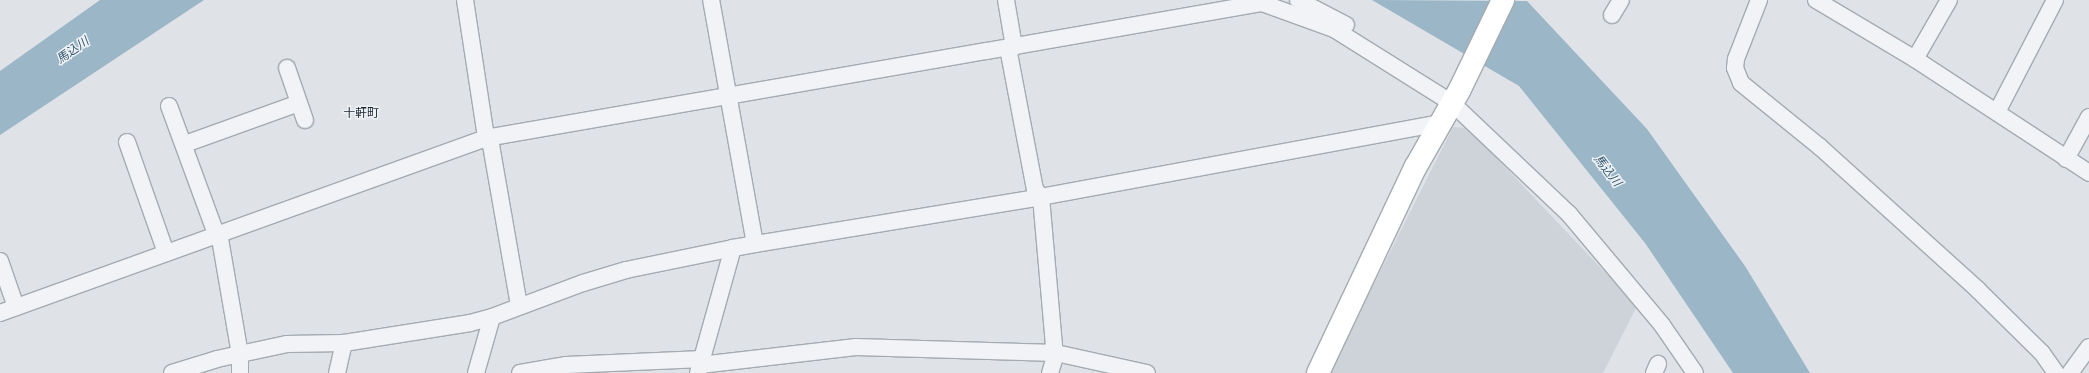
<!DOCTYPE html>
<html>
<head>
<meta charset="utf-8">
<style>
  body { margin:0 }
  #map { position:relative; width:2089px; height:373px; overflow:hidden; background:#dfe3e7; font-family:Signika,"Noto Sans JP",sans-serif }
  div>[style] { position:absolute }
  .built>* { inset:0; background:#cdd3d9 }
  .water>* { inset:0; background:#9ab6c7 }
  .roads { filter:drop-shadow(1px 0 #a4abb1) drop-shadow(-1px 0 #a4abb1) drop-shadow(0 1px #a4abb1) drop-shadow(0 -1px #a4abb1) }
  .street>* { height:16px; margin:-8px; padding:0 8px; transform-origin:8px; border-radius:8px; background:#f1f3f6 }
  .secondary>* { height:22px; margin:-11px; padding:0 11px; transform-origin:11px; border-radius:11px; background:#fff }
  span { translate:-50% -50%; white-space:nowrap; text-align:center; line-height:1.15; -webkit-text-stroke:3px #eef2f5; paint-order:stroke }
  .water-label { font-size:12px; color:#345770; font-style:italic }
  .neighbourhood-label { font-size:12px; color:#1a242f }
</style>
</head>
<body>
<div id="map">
  <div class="built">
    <div style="clip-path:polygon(1453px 127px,1468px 128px,1637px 306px,1603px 373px,1329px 373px)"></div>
  </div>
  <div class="water">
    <div style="clip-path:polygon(100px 0,204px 0,0 135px,0 71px)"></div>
    <div style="clip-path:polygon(1372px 0,1527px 1px,1647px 129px,1745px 266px,1810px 373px,1733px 373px,1645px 243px,1519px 86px)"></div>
  </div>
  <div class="roads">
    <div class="street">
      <div style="left:465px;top:0;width:140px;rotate:81.3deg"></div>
      <div style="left:486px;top:138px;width:9px;rotate:54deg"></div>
      <div style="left:491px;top:145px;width:162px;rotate:80.1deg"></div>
      <div style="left:1006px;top:0;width:48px;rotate:80.3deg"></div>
      <div style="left:1298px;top:0;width:54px;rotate:27.5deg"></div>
      <div style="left:1759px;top:0;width:63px;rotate:111.3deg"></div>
      <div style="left:1736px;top:59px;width:9px;rotate:96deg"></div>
      <div style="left:1735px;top:68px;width:16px;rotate:68deg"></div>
      <div style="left:1741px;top:83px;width:102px;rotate:39deg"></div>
      <div style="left:1820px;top:147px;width:212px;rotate:42.1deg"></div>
      <div style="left:1977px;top:289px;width:91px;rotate:44.6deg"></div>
      <div style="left:2042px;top:353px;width:24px;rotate:55deg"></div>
      <div style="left:1816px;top:0;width:115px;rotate:30.8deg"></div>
      <div style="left:1915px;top:59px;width:208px;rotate:33.2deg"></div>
      <div style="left:1612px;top:15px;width:17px;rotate:-59deg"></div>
      <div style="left:1008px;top:48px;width:144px;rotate:79.2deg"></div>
      <div style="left:1035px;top:189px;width:10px;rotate:53deg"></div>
      <div style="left:1041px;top:197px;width:149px;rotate:85deg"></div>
      <div style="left:1054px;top:345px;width:9px;rotate:111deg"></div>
      <div style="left:1915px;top:59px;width:68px;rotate:-60deg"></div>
      <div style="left:287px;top:68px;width:55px;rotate:70.9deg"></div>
      <div style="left:169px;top:106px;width:136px;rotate:69.8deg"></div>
      <div style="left:1997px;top:112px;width:126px;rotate:-62.6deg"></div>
      <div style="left:127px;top:142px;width:118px;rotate:70.6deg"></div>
      <div style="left:185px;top:144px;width:121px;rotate:-19.8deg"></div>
      <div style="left:2066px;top:159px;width:48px;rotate:-61.3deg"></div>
      <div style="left:219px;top:233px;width:123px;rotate:80.2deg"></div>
      <div style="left:240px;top:354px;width:19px;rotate:90deg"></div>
      <div style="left:755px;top:244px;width:290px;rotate:-9.3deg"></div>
      <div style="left:1041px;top:197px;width:406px;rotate:-10.5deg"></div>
      <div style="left:0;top:261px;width:49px;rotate:70.8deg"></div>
      <div style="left:0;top:313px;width:517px;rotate:-19.8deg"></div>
      <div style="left:486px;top:138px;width:788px;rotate:-9.87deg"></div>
      <div style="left:1262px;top:3px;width:77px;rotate:19.9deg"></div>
      <div style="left:1334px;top:29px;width:139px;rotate:32.1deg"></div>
      <div style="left:1452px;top:103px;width:161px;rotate:43.5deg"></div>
      <div style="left:1569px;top:214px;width:145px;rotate:50deg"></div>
      <div style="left:1662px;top:325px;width:58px;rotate:55.5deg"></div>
      <div style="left:700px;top:365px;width:157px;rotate:-6.6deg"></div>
      <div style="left:856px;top:347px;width:200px;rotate:1.7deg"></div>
      <div style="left:1056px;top:353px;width:93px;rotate:12.4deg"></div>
      <div style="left:172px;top:373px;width:47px;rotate:-17.3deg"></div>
      <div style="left:217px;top:359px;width:72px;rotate:-12.1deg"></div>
      <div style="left:287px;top:344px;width:57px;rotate:-1deg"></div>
      <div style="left:344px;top:343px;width:128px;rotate:-9deg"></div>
      <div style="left:470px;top:323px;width:23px;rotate:-15deg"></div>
      <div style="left:492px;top:317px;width:97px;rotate:-20.5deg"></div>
      <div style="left:583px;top:283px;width:45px;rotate:-16.8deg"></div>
      <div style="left:626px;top:270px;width:109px;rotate:-11.6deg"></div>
      <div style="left:337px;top:373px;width:31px;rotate:-77deg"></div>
      <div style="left:476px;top:373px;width:58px;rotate:-74.1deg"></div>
      <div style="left:520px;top:373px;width:47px;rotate:-9.9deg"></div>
      <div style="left:566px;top:365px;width:137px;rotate:-2.5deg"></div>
      <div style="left:698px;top:373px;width:130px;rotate:-74.4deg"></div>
      <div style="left:733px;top:248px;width:22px;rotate:-10deg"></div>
      <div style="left:755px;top:244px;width:248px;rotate:-100.2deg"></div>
      <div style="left:1050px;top:373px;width:21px;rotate:-73deg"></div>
      <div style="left:1654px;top:373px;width:10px;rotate:-66deg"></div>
      <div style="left:2070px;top:373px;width:32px;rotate:-54deg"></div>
    </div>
    <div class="secondary">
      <div style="left:1318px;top:373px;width:227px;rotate:-64.7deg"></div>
      <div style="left:1415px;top:168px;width:91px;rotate:-60.3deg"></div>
      <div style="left:1460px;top:89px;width:99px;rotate:-64.2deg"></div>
    </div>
  </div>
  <div class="water-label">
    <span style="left:73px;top:51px;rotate:-35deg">馬込川</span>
    <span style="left:1607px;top:171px;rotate:52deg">馬込川</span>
  </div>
  <div class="neighbourhood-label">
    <span style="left:361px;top:114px">十軒町</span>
  </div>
</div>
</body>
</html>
